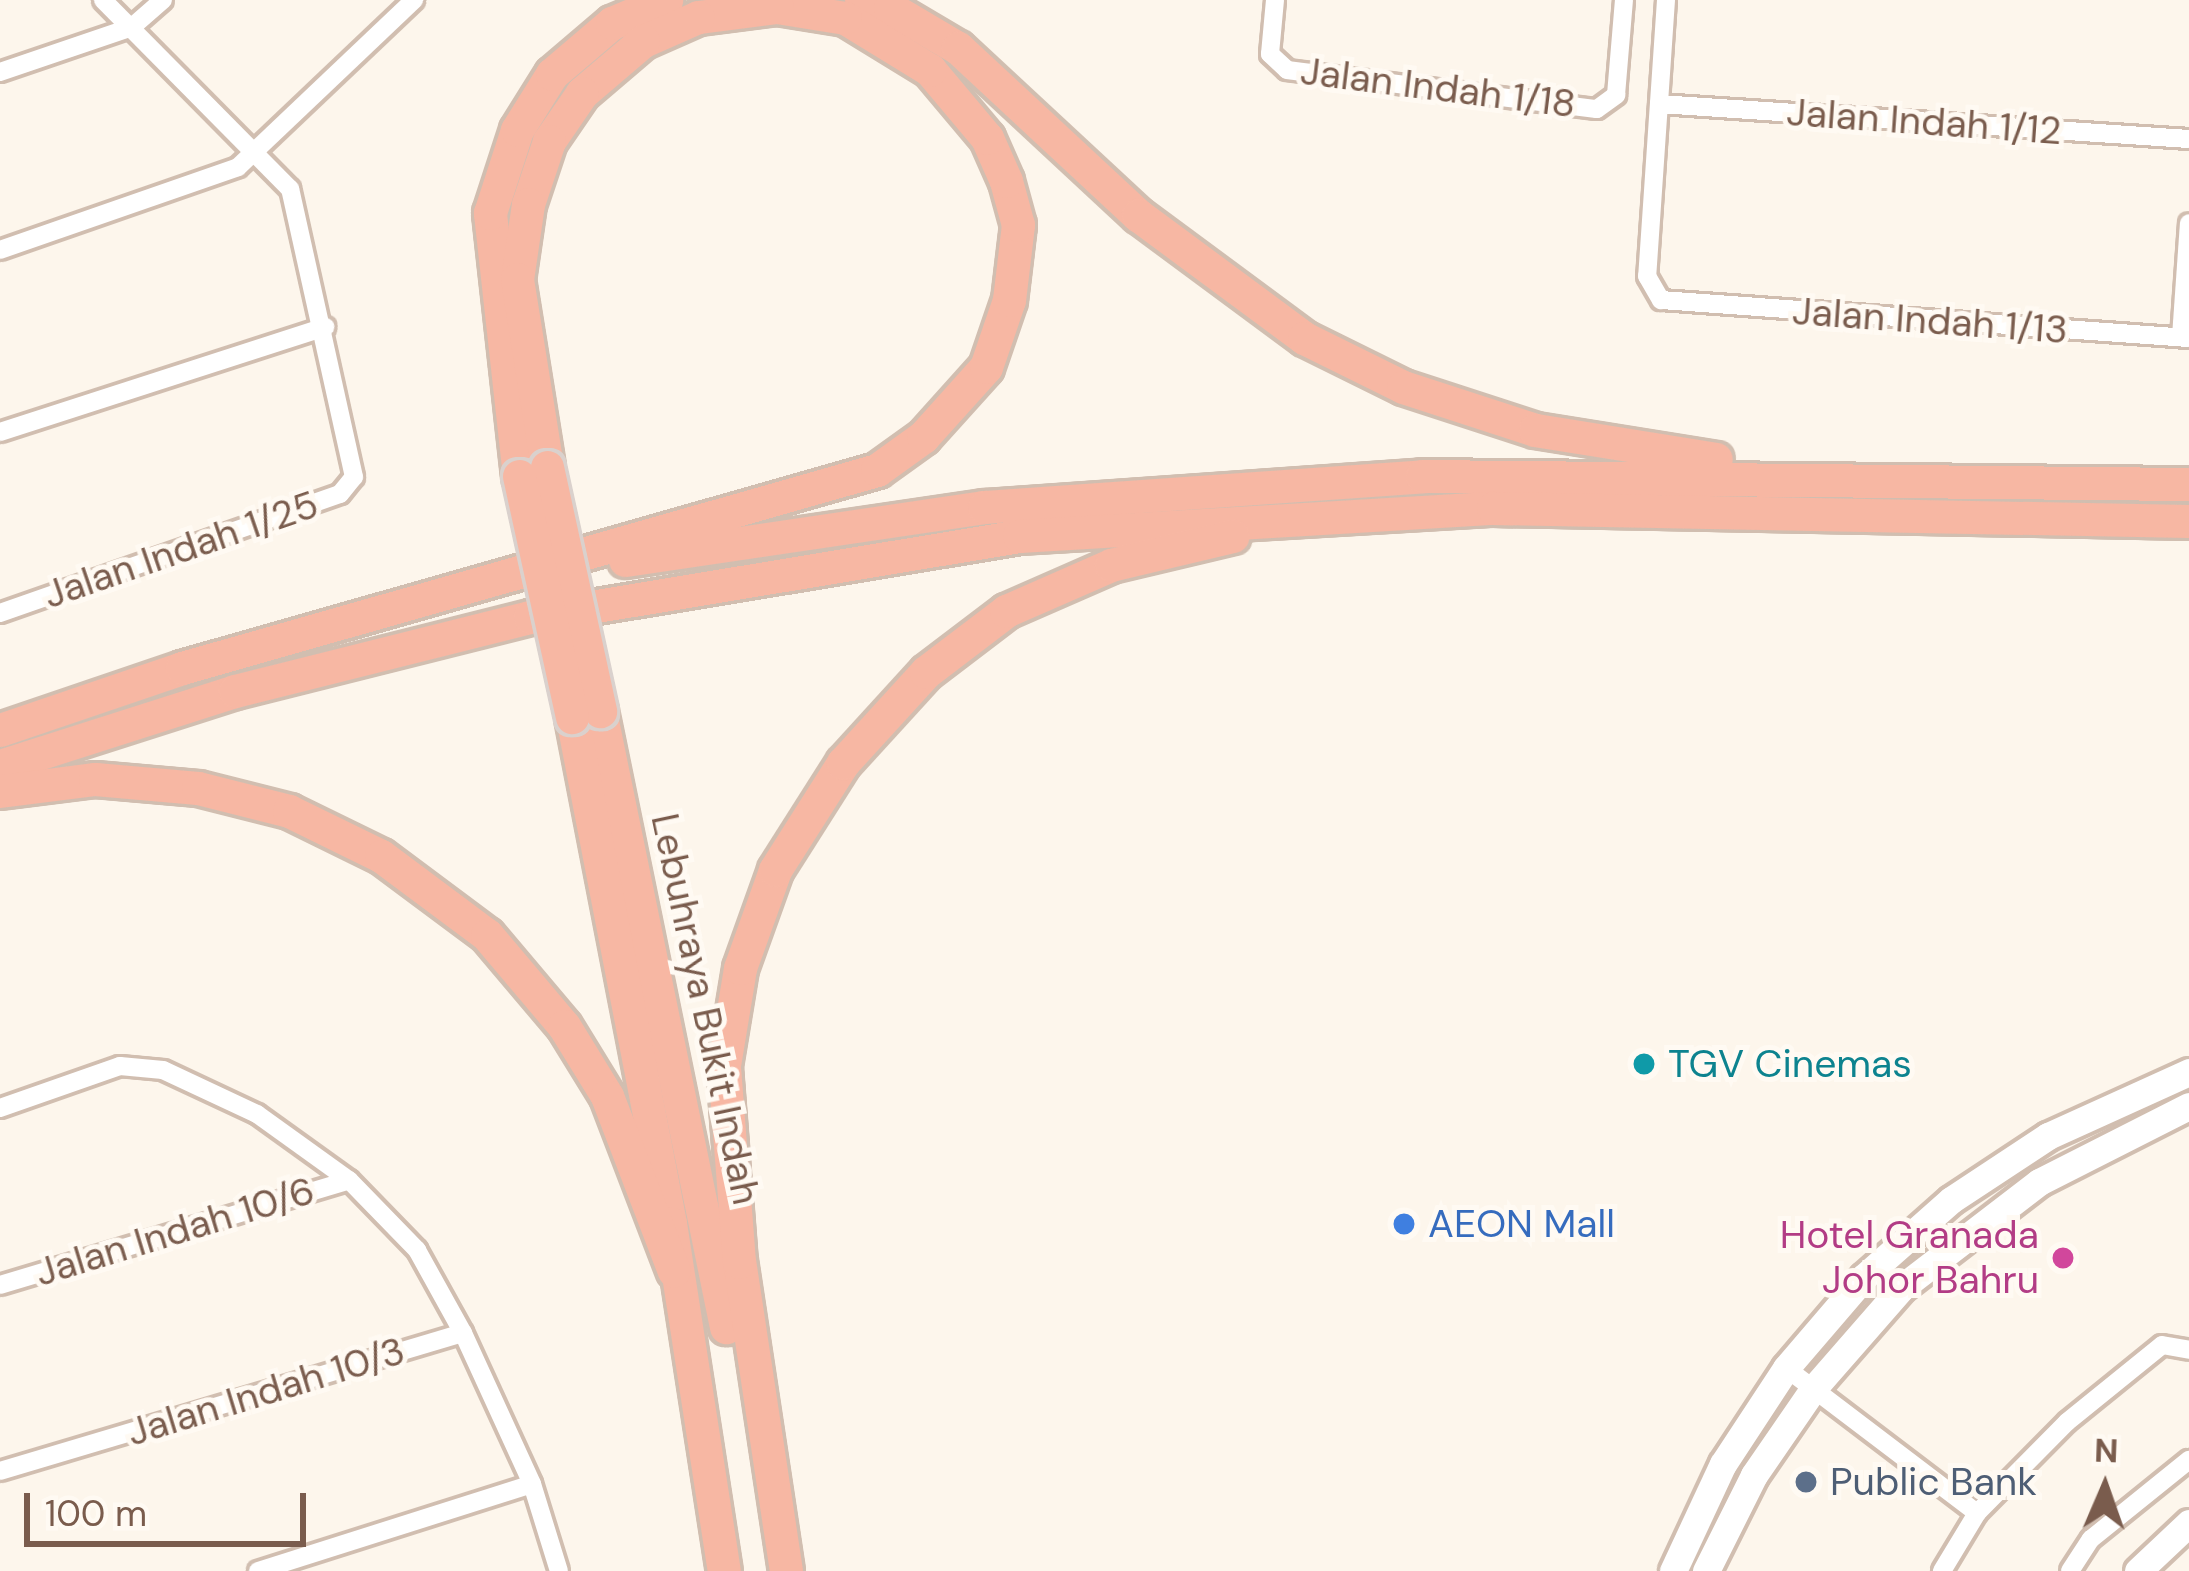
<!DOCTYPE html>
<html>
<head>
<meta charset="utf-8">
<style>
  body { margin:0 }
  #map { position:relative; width:2189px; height:1571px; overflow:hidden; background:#fdf6ec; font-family:"DM Sans",sans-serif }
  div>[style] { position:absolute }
  .roads { filter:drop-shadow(3px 0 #d1beb0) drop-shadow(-3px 0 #d1beb0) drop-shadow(0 3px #d1beb0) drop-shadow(0 -3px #d1beb0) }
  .street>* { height:18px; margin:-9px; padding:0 9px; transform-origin:9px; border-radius:9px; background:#fff }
  .secondary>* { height:27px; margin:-13.5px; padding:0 13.5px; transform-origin:13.5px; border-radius:13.5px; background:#fff }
  .highway>* { height:33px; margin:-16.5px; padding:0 16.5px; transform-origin:16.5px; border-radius:16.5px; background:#f7b7a3 }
  .bridges { filter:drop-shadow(3px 0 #dad1cd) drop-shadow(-3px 0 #dad1cd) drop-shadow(0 3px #dad1cd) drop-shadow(0 -3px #dad1cd) }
  .highway-bridge>* { height:33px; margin:-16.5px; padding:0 16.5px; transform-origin:16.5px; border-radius:16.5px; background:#f7b7a3 }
  .dots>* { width:33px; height:33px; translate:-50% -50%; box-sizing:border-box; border:6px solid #fffaf3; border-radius:50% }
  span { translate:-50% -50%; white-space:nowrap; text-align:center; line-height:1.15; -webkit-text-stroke:10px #fffaf3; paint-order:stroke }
  .street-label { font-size:39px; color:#7a5c4d }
  .culture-label { font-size:39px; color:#0d838f }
  .left { translate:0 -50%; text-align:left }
  .shop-label { font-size:39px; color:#366cbe }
  .hotel-label { font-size:39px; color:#b23c85 }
  .right { translate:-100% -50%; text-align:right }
  .service-label { font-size:39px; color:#4e5e75 }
  .north { position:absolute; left:2045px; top:1427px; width:120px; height:120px; -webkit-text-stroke:9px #fffaf3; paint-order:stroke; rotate:2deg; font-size:33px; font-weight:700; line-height:48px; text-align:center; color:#7a5c4d }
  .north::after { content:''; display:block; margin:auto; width:42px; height:54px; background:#7a5c4d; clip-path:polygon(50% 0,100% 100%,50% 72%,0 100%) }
  .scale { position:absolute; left:24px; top:1493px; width:282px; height:54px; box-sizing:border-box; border:6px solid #7a5c4d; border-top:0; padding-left:15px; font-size:36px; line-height:42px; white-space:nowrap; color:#7a5c4d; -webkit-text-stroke:9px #fffaf3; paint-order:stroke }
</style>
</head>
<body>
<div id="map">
  <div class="roads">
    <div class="street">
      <div style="left:1275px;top:0;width:54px;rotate:95.3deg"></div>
      <div style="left:1270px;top:54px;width:23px;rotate:43deg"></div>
      <div style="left:1287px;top:70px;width:312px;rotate:7.2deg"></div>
      <div style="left:1597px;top:109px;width:24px;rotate:-36deg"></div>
      <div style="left:1616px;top:95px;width:95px;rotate:-85.2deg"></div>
      <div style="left:1666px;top:0;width:277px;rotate:93.9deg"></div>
      <div style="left:1647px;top:276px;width:28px;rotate:60deg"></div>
      <div style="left:1661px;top:300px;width:529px;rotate:4.12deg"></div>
      <div style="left:0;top:72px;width:139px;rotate:-18.8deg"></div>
      <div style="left:132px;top:27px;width:41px;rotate:-41.1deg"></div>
      <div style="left:1659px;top:104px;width:531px;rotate:3.78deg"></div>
      <div style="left:0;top:250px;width:252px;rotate:-19.2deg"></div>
      <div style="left:238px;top:167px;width:243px;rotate:-43.5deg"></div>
      <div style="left:2181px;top:337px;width:114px;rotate:-86deg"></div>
      <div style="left:0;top:432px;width:342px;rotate:-17.9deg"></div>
      <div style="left:0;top:613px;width:360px;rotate:-19.3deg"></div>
      <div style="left:340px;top:494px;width:22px;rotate:-51deg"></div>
      <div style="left:354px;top:477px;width:295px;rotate:-102.5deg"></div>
      <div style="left:290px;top:189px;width:266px;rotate:-134.7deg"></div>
      <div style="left:0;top:1108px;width:127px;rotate:-19.3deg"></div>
      <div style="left:120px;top:1066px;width:43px;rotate:5.3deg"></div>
      <div style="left:163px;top:1070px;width:104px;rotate:25.1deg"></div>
      <div style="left:257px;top:1114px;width:113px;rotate:35.7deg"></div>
      <div style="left:349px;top:1180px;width:98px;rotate:45.8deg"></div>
      <div style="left:417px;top:1250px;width:95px;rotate:61deg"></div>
      <div style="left:463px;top:1333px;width:166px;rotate:65.4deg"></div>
      <div style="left:532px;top:1484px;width:91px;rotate:72.8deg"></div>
      <div style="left:0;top:1285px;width:364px;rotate:-16.7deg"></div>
      <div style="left:1786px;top:1368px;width:240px;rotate:37.2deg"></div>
      <div style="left:0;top:1471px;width:483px;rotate:-16.6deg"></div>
      <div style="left:258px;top:1571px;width:287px;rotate:-17.6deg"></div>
      <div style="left:1942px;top:1571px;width:68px;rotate:-58.9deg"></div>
      <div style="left:1977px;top:1513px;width:128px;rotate:-45.3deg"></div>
      <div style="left:2067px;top:1422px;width:122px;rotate:-39deg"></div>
      <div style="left:2162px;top:1345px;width:27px;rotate:10deg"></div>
      <div style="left:2070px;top:1571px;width:38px;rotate:-57deg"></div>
      <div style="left:2091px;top:1539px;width:126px;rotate:-38.9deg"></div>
    </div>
    <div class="secondary">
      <div style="left:1673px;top:1571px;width:118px;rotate:-65deg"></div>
      <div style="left:1723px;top:1464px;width:115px;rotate:-56.7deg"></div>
      <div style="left:1786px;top:1368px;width:120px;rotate:-49.4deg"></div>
      <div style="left:1864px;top:1277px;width:116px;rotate:-41.5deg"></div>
      <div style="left:1951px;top:1200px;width:116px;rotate:-33.4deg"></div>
      <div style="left:2048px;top:1136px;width:155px;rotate:-24.4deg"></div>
      <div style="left:1706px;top:1571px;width:107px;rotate:-63.4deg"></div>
      <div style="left:1754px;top:1475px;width:104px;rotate:-55.5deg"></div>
      <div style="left:1813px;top:1389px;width:134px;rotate:-48.9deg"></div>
      <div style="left:1901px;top:1288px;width:174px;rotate:-37.5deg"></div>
      <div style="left:2039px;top:1182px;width:168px;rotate:-26.9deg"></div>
      <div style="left:2138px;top:1571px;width:70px;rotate:-43.3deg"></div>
    </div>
    <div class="highway">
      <div style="left:861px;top:0;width:30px;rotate:15deg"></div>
      <div style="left:890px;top:8px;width:79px;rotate:30.5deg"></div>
      <div style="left:958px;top:48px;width:246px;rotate:42.9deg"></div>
      <div style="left:1138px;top:215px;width:207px;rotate:36.5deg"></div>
      <div style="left:1304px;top:338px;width:110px;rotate:26.3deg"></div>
      <div style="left:1403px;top:387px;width:139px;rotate:18deg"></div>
      <div style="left:1535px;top:430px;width:183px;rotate:9.1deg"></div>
      <div style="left:519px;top:476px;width:265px;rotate:-96.3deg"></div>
      <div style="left:490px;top:213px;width:87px;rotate:-72deg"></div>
      <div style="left:517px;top:130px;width:66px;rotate:-58deg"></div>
      <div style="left:552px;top:74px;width:79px;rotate:-40.4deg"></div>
      <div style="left:612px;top:23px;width:59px;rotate:-23.1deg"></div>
      <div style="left:625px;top:560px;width:363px;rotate:-8.4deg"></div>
      <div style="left:984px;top:507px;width:439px;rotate:-4deg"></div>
      <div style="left:1422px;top:476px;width:767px;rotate:0.6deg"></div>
      <div style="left:600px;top:711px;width:629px;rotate:78.44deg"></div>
      <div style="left:572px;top:717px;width:515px;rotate:79.04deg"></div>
      <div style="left:670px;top:1223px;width:352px;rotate:81.2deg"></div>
      <div style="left:0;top:730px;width:192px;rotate:-18.8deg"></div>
      <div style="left:182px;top:668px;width:723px;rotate:-15.9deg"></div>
      <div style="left:877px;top:470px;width:57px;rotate:-35.7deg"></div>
      <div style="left:923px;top:437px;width:94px;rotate:-48deg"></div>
      <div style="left:986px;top:367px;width:71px;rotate:-71.1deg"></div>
      <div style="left:1009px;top:300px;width:76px;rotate:-83.2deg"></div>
      <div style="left:1018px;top:225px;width:46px;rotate:-105.3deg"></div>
      <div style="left:1006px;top:181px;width:47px;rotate:-113.8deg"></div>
      <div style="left:987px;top:138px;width:89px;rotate:-130deg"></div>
      <div style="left:930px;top:70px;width:100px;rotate:-148.5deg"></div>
      <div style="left:845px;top:18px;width:69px;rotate:-170.8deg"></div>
      <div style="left:777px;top:7px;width:80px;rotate:172.8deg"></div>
      <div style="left:698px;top:17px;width:60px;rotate:156.4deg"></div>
      <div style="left:643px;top:41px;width:80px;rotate:139.6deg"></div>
      <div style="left:582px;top:93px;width:58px;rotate:124.5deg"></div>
      <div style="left:549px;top:141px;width:66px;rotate:108.4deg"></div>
      <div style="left:528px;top:204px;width:76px;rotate:98.3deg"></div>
      <div style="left:517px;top:279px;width:190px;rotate:80.9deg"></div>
      <div style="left:0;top:766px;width:247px;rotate:-17.7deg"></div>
      <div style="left:235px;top:691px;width:304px;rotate:-14.1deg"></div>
      <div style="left:530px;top:617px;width:496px;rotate:-9.4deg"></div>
      <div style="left:1019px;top:536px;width:475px;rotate:-3.4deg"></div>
      <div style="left:1493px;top:508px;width:696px;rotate:1.07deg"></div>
      <div style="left:0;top:791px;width:96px;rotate:-7.2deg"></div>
      <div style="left:95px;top:779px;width:103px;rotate:5deg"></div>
      <div style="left:198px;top:788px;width:94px;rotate:14.2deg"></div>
      <div style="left:289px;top:811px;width:102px;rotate:26.1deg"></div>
      <div style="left:381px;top:856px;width:132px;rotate:36.7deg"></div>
      <div style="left:487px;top:935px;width:119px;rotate:49.8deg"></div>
      <div style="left:564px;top:1026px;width:82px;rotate:58.4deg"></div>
      <div style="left:607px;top:1096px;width:187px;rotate:69.1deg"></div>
      <div style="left:786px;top:1571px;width:313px;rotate:-98.6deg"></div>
      <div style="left:739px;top:1262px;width:198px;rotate:-94.4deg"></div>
      <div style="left:724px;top:1065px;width:98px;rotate:-80.6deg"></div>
      <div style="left:740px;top:968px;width:104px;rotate:-70.3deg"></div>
      <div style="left:775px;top:870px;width:127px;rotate:-57.6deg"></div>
      <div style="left:843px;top:763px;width:123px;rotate:-47.6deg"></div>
      <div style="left:926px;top:672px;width:101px;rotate:-37.3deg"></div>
      <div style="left:1006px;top:611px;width:115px;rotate:-23.7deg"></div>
      <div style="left:1111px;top:565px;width:125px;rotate:-13.4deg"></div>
    </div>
  </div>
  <div class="bridges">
    <div class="highway-bridge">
      <div style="left:547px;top:467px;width:250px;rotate:77.7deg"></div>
      <div style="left:519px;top:476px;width:247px;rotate:77.6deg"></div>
    </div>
  </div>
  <div class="dots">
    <div style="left:1644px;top:1064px;background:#0f9aa8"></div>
    <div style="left:1404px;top:1224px;background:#3f7fe0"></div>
    <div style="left:2063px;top:1258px;background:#d1479c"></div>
    <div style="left:1806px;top:1482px;background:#5c6f8a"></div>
  </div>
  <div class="street-label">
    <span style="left:1438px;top:88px;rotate:7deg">Jalan Indah 1/18</span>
    <span style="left:1924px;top:122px;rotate:4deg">Jalan Indah 1/12</span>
    <span style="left:1930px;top:321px;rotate:4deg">Jalan Indah 1/13</span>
    <span style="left:181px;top:550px;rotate:-19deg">Jalan Indah 1/25</span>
    <span style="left:705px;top:1009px;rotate:78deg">Lebuhraya Bukit Indah</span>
    <span style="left:175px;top:1232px;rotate:-17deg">Jalan Indah 10/6</span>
    <span style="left:266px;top:1392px;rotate:-17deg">Jalan Indah 10/3</span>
  </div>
  <div class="culture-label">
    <span class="left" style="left:1668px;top:1064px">TGV Cinemas</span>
  </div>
  <div class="shop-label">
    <span class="left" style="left:1428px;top:1224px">AEON Mall</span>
  </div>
  <div class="hotel-label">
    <span class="right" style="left:2039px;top:1258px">Hotel Granada<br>Johor Bahru</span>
  </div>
  <div class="service-label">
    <span class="left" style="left:1830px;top:1482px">Public Bank</span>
  </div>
  <div class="north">N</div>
  <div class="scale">100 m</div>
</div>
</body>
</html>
